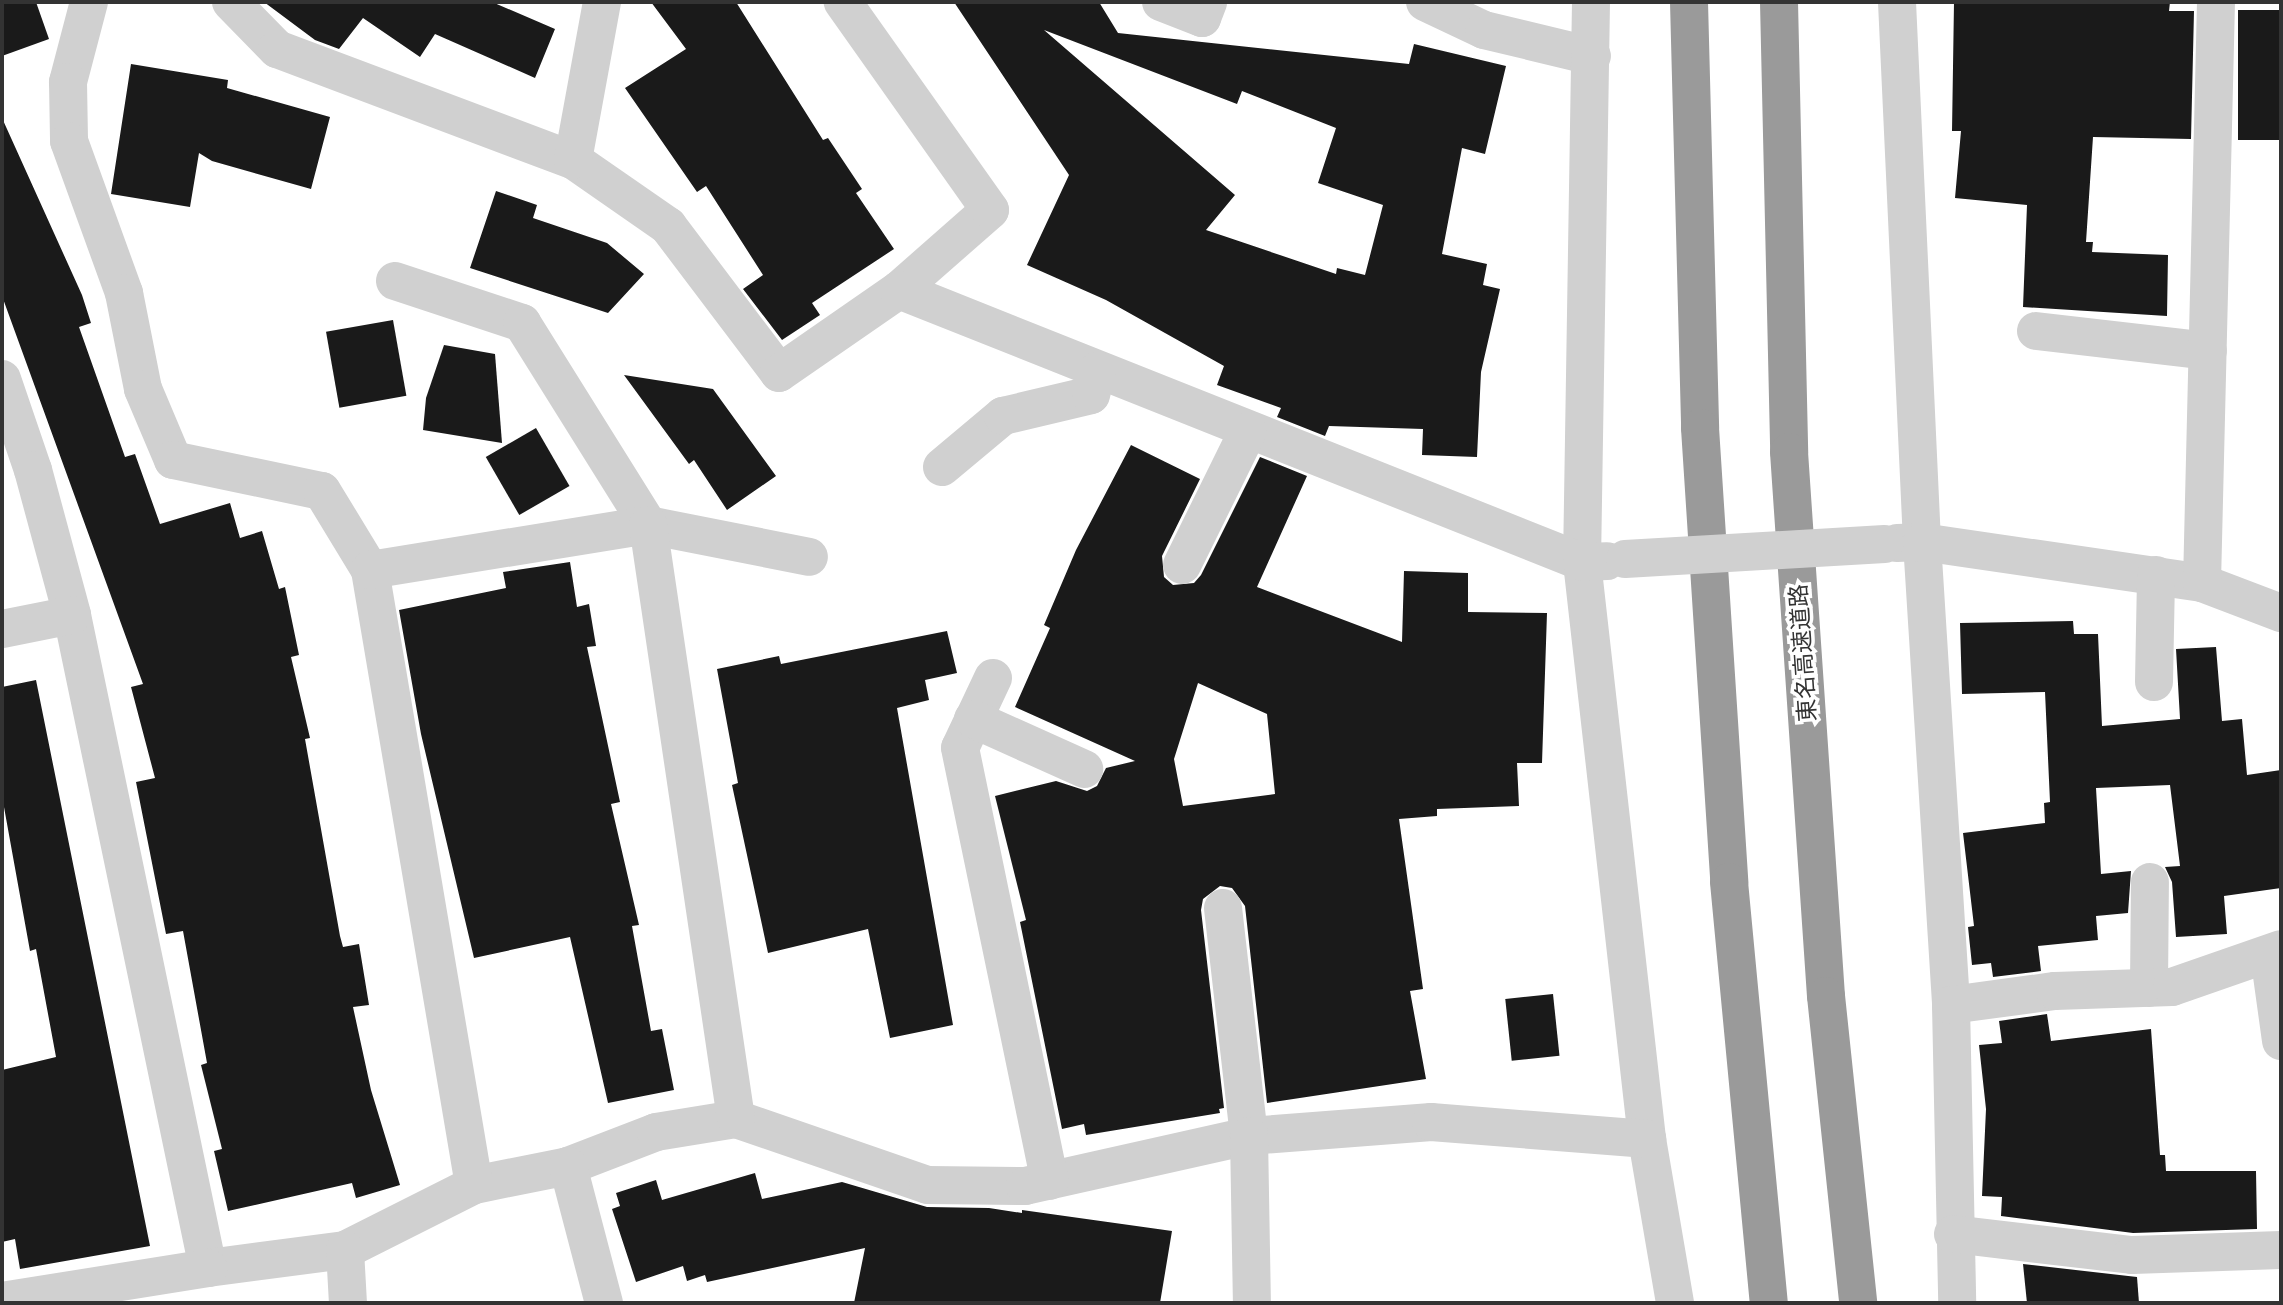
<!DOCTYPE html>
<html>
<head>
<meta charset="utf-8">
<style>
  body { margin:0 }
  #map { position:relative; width:2283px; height:1305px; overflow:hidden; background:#fff; font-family:Barlow,"Noto Sans JP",sans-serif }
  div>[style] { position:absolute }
  .building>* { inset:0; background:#1a1a1a; transform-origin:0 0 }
  .minor>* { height:38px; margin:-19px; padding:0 19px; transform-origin:19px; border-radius:19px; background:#d0d0d0 }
  .highway>* { height:38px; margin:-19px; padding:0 19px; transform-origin:19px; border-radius:19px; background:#9a9a9a }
  .minor-bridge>* { height:38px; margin:-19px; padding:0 19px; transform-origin:19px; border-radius:19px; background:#d0d0d0 }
  span { translate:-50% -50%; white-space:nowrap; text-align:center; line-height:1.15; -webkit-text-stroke:7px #fff; paint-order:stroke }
  .street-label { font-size:23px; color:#333 }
  .frame { position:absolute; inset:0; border:4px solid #333; pointer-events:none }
</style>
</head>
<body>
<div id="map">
  <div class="building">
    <div style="clip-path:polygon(2px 2px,36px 2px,49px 39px,2px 56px)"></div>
    <div style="clip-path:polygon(264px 2px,492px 2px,555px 29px,535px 78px,435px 34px,420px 57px,363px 18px,339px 49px,315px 40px)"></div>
    <div style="clip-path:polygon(651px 2px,736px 2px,823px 140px,828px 138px,862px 189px,856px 193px,894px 249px,812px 303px,820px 315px,782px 340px,743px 289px,763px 275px,706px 186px,697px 192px,625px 88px,686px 49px)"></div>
    <div style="clip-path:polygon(evenodd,954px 2px,1099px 2px,1118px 33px,1409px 64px,1414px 44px,1506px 66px,1485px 154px,1462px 148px,1442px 254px,1487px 264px,1483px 285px,1500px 289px,1481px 372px,1477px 457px,1422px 455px,1423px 429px,1329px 426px,1325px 436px,1277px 417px,1281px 408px,1217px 385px,1224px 366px,1106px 300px,1027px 265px,1069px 175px,954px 2px,1044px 30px,1237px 104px,1242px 91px,1336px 128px,1318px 183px,1383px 205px,1365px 275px,1337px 268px,1336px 274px,1206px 230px,1235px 195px,1044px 30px)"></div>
    <div style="clip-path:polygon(1954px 2px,2170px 2px,2169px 11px,2194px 11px,2191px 139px,2093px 137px,2086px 242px,2093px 242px,2092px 252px,2168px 255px,2167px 316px,2023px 307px,2027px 205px,1955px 198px,1961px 131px,1952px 131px)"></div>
    <div style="left:2238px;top:10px;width:43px;height:130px"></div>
    <div style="clip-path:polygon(131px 64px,228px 80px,227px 88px,330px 117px,311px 189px,212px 161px,199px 153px,190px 207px,111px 194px)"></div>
    <div style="clip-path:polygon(2px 118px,82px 295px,91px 323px,79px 327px,125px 457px,135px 454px,160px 524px,230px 503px,240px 538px,262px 531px,279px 589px,285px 587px,299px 655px,291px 657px,310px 738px,305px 739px,340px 936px,343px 947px,359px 944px,369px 1005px,353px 1007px,371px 1090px,400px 1185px,356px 1198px,352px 1183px,228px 1211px,214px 1151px,222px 1149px,201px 1065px,207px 1063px,183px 931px,166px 934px,136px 782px,155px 778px,131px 687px,143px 684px,2px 296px)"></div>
    <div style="clip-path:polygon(496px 191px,537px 205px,533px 218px,607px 243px,644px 274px,608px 313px,470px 268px)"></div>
    <div style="left:393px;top:320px;width:77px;height:68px;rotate:80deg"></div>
    <div style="clip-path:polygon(444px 345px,495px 354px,502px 443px,423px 430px,426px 398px)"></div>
    <div style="clip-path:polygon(624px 375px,713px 389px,776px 476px,727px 510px,694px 460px,689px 464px)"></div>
    <div style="left:536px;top:428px;width:67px;height:58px;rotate:60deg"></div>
    <div style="clip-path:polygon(evenodd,1131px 445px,1200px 479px,1162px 556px,1164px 577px,1173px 585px,1194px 583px,1201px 575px,1260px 457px,1307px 476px,1257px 587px,1402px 642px,1404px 571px,1468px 573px,1468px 612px,1547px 613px,1542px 763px,1517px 763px,1519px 806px,1437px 809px,1437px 816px,1399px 819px,1423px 989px,1410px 991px,1426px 1079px,1267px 1103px,1245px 906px,1232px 888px,1220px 886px,1203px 899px,1201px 910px,1224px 1108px,1219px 1109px,1220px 1113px,1086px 1135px,1084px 1124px,1062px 1129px,1020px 922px,1026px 920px,995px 796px,1056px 781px,1087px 791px,1097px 786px,1106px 768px,1135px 761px,1015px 707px,1050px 628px,1044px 625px,1076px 550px,1131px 445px,1198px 683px,1267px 714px,1275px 794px,1183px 806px,1174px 759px,1198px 683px)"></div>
    <div style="clip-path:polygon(570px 562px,577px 607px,589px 604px,596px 646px,587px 647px,620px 802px,611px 804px,639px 925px,632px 926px,651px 1031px,662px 1029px,674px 1090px,608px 1103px,570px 937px,474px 958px,421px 734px,399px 610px,506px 588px,503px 572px)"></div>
    <div style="clip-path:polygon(2073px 621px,2074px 634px,2098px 634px,2102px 726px,2180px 719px,2176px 649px,2216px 647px,2222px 721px,2242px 719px,2247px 775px,2281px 770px,2281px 888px,2224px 896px,2227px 934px,2176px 937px,2172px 882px,2165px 867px,2180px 866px,2170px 785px,2096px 788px,2101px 874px,2131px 871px,2128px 913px,2096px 916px,2098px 940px,2038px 946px,2041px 971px,1993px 977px,1991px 963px,1972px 965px,1968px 927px,1974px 926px,1963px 833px,2045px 823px,2044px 803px,2050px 802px,2045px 692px,1962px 694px,1960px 623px)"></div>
    <div style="clip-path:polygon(947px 631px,957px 673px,925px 680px,929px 700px,897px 708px,953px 1025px,890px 1038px,868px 929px,768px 953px,732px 785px,738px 783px,717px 669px,779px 656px,781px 664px)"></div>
    <div style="clip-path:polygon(36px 680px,150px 1246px,20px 1269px,15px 1239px,2px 1242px,2px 1070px,56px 1057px,36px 949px,30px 951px,2px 796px,2px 687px)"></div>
    <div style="left:1553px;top:994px;width:62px;height:48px;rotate:84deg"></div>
    <div style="clip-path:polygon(2047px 1014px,2051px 1041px,2151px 1029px,2160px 1155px,2165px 1155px,2166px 1171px,2256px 1171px,2257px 1229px,2133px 1233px,2001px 1216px,2002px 1197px,1982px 1196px,1986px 1109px,1979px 1045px,2002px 1043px,1999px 1021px)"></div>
    <div style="clip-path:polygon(755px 1173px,762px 1199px,842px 1182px,927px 1207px,989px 1208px,1022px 1213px,1022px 1210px,1172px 1231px,1160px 1303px,854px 1303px,865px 1248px,707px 1282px,705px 1275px,687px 1281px,683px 1266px,636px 1282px,612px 1209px,620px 1206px,616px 1193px,656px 1180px,662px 1200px)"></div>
    <div style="clip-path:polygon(2023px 1264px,2137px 1277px,2139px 1303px,2027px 1303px)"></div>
  </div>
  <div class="minor">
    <div style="left:89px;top:2px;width:83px;rotate:104.7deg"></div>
    <div style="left:68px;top:82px;width:59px;rotate:89deg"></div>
    <div style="left:69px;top:141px;width:162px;rotate:70.1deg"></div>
    <div style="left:124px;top:293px;width:98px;rotate:78.8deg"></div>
    <div style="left:143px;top:389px;width:77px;rotate:67.1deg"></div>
    <div style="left:173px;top:460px;width:152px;rotate:11.8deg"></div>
    <div style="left:322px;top:491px;width:92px;rotate:58.7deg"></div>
    <div style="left:231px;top:2px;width:66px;rotate:45.6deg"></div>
    <div style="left:277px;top:49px;width:316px;rotate:20.6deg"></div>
    <div style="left:573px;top:160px;width:116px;rotate:34.8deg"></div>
    <div style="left:668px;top:226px;width:184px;rotate:52.9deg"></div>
    <div style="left:779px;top:373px;width:146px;rotate:-34.7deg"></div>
    <div style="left:899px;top:290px;width:121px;rotate:-41.3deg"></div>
    <div style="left:990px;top:210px;width:255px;rotate:-125.3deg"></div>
    <div style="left:1161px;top:2px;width:44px;rotate:21.3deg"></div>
    <div style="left:1202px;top:18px;width:17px;rotate:-69deg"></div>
    <div style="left:1425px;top:2px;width:65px;rotate:25.4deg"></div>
    <div style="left:1484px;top:30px;width:111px;rotate:13.5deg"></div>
    <div style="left:1591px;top:2px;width:560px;rotate:90.92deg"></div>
    <div style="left:1582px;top:562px;width:581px;rotate:83.57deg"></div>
    <div style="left:1647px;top:1139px;width:166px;rotate:80.3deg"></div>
    <div style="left:1897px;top:2px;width:541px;rotate:87.35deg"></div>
    <div style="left:1922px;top:542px;width:464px;rotate:86.4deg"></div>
    <div style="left:1951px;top:1005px;width:298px;rotate:88.8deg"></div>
    <div style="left:573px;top:160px;width:161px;rotate:-79.6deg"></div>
    <div style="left:395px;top:281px;width:134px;rotate:18.3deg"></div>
    <div style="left:522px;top:323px;width:238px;rotate:58deg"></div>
    <div style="left:648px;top:525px;width:164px;rotate:11.2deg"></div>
    <div style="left:899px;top:290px;width:735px;rotate:21.71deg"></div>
    <div style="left:1582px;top:562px;width:25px;rotate:-2deg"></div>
    <div style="left:2036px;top:331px;width:173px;rotate:6.6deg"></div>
    <div style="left:2px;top:379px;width:96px;rotate:71.2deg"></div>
    <div style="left:33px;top:470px;width:150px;rotate:74.9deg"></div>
    <div style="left:72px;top:615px;width:667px;rotate:78.24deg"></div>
    <div style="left:208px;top:1268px;width:138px;rotate:-7.5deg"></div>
    <div style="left:345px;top:1250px;width:144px;rotate:-26.7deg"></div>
    <div style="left:474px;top:1185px;width:96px;rotate:-11.4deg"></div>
    <div style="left:568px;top:1166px;width:94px;rotate:-21.1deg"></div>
    <div style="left:656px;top:1132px;width:81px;rotate:-9.2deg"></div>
    <div style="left:736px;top:1119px;width:203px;rotate:19deg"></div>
    <div style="left:928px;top:1185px;width:97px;rotate:0.6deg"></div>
    <div style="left:1025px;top:1186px;width:230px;rotate:-12.6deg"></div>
    <div style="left:1249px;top:1136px;width:183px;rotate:-4.4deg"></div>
    <div style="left:1431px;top:1122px;width:217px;rotate:4.5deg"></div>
    <div style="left:942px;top:467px;width:80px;rotate:-39.9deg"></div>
    <div style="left:1003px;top:416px;width:90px;rotate:-13.4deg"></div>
    <div style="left:1091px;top:395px;width:25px;rotate:-76deg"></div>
    <div style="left:1897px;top:543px;width:25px;rotate:-2deg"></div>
    <div style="left:1922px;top:542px;width:283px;rotate:8.3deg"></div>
    <div style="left:2202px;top:583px;width:85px;rotate:20.8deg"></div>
    <div style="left:1182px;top:565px;width:149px;rotate:-63.8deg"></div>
    <div style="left:2202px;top:583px;width:581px;rotate:-88.62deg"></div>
    <div style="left:2px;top:629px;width:71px;rotate:-11.3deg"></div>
    <div style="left:993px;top:678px;width:77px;rotate:115.2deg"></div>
    <div style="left:960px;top:748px;width:442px;rotate:78.3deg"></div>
    <div style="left:2154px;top:682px;width:107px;rotate:-88.9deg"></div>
    <div style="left:973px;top:719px;width:122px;rotate:24.2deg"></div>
    <div style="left:1223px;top:908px;width:229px;rotate:83.5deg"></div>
    <div style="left:1249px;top:1136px;width:167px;rotate:89deg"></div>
    <div style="left:2269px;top:954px;width:88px;rotate:82.1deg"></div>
    <div style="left:2149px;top:988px;width:106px;rotate:-89.5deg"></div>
    <div style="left:1951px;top:1005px;width:105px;rotate:-7.7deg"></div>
    <div style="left:2055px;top:991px;width:117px;rotate:-2deg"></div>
    <div style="left:2172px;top:987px;width:115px;rotate:-19.2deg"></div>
    <div style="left:568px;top:1166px;width:142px;rotate:75.3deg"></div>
    <div style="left:474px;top:1185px;width:624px;rotate:-99.6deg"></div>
    <div style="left:370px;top:570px;width:282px;rotate:-9.2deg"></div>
    <div style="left:648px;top:525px;width:600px;rotate:81.57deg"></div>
    <div style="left:1953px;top:1234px;width:180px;rotate:6.7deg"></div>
    <div style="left:2132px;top:1255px;width:149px;rotate:-1.9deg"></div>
    <div style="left:345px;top:1250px;width:53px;rotate:86.8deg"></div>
    <div style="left:2px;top:1301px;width:209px;rotate:-9.1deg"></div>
  </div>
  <div class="highway">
    <div style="left:1689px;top:2px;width:426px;rotate:88.5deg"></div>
    <div style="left:1700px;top:428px;width:455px;rotate:86.3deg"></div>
    <div style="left:1729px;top:882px;width:423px;rotate:84.6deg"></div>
    <div style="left:1779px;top:2px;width:450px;rotate:88.7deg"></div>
    <div style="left:1789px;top:452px;width:545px;rotate:86.11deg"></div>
    <div style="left:1826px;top:996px;width:309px;rotate:84deg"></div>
  </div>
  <div class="minor-bridge">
    <div style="left:1625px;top:559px;width:260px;rotate:-3.3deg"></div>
  </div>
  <div class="street-label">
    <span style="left:1802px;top:653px;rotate:-94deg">東名高速道路</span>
  </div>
  <div class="frame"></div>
</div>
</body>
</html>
